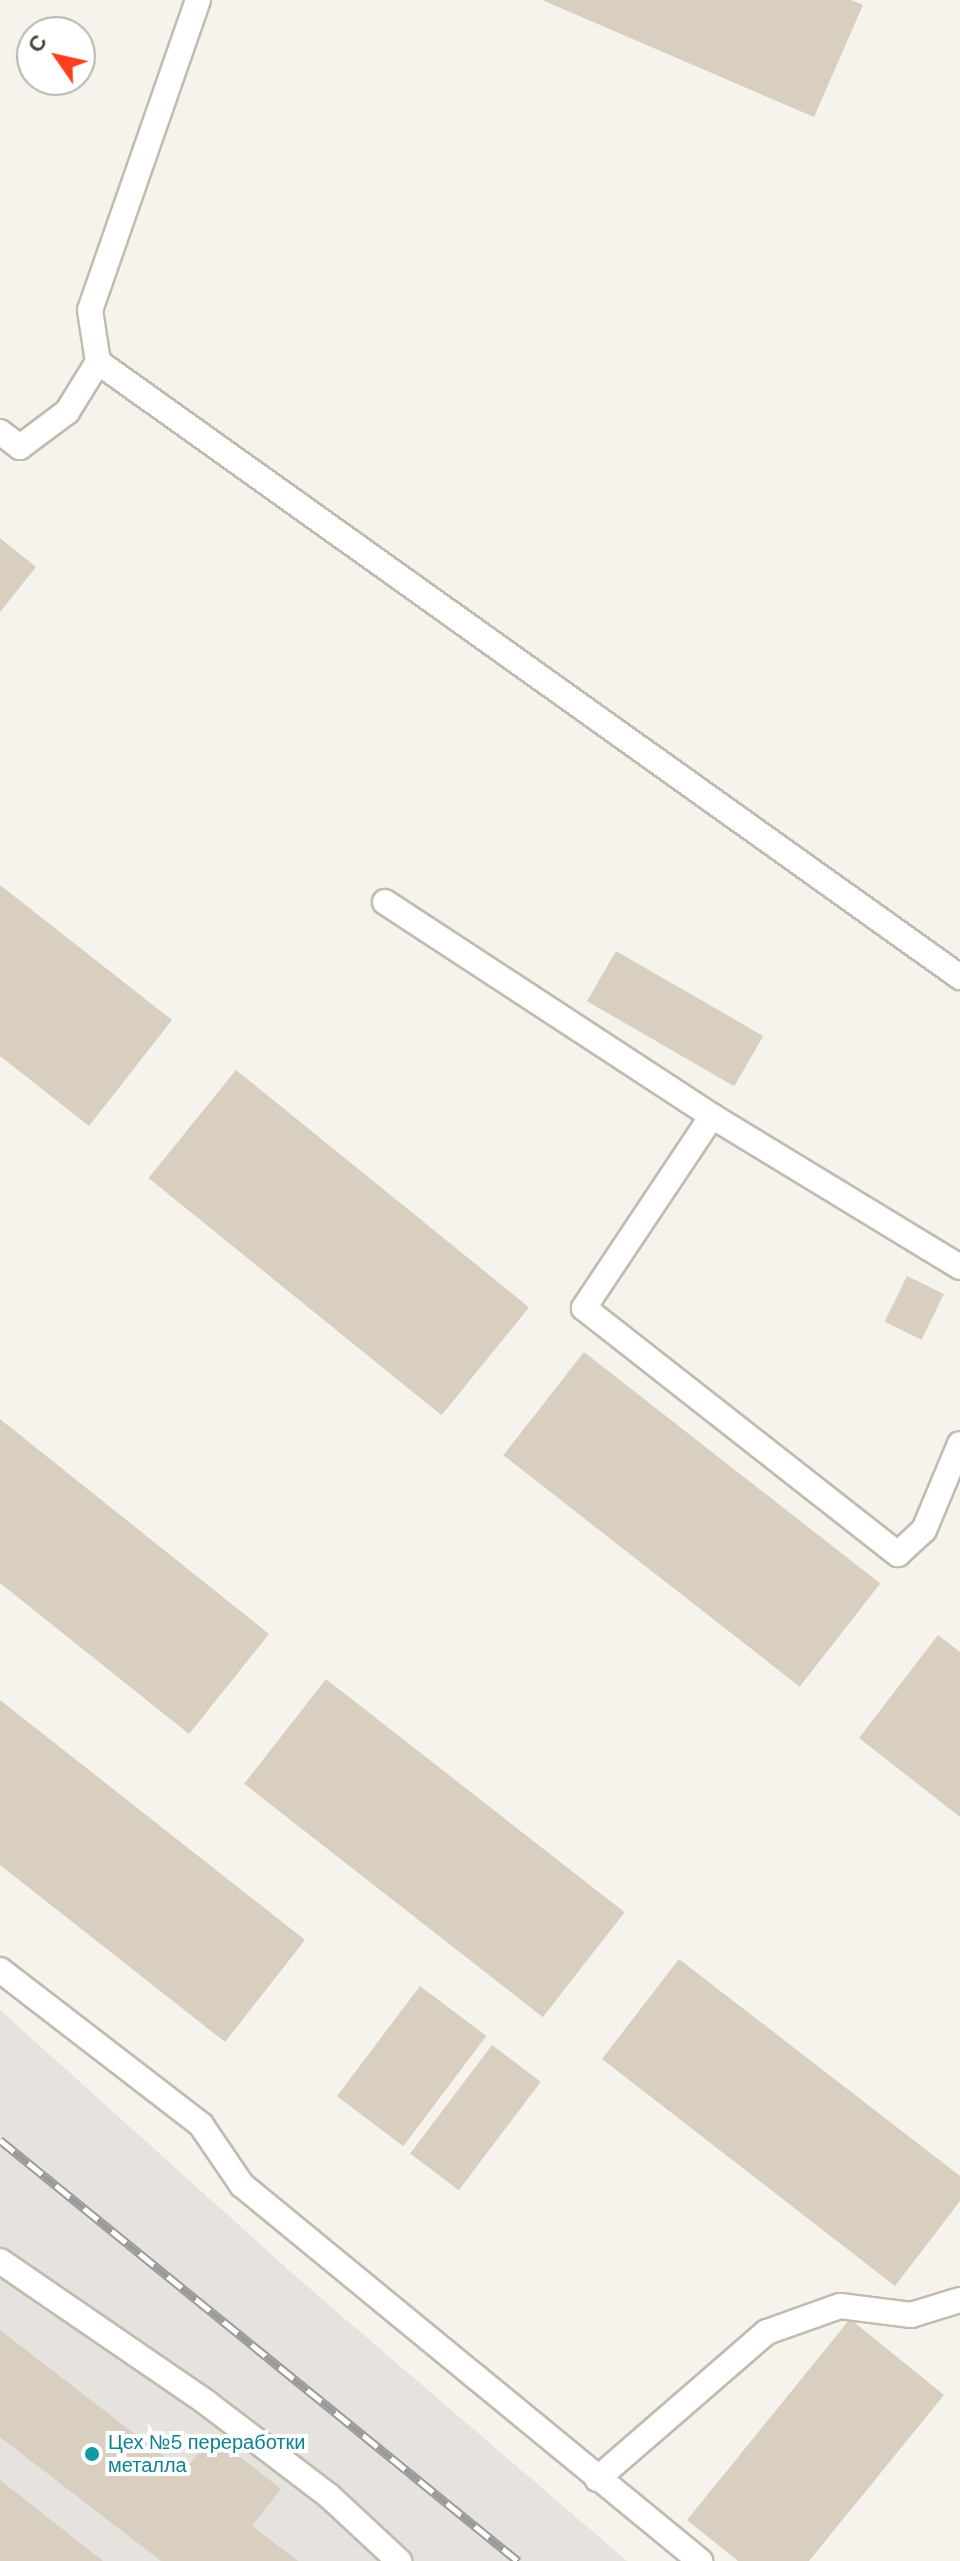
<!DOCTYPE html>
<html>
<head>
<meta charset="utf-8">
<style>
  body { margin:0 }
  #map { position:relative; width:960px; height:2561px; overflow:hidden; background:#f6f3ec; font-family:"DM Sans",sans-serif }
  div>[style] { position:absolute }
  .industrial>* { inset:0; background:#e6e2dd }
  .building>* { inset:0; background:#d8cfc1; transform-origin:0 0 }
  .roads { filter:drop-shadow(2px 0 #c2bbae) drop-shadow(-2px 0 #c2bbae) drop-shadow(0 2px #c2bbae) drop-shadow(0 -2px #c2bbae) }
  .lane>* { height:24px; margin:-12px; padding:0 12px; transform-origin:12px; border-radius:12px; background:#fff }
  .rail>* { height:9px; margin-top:-4.5px; transform-origin:0; background:repeating-linear-gradient(90deg,#fff 0 18px,#9a9a9a 0 36px); box-sizing:border-box; border-block:2px solid #9a9a9a }
  .dots>* { width:22px; height:22px; translate:-50% -50%; box-sizing:border-box; border:4px solid #fff; border-radius:50% }
  span { translate:-50% -50%; white-space:nowrap; text-align:center; line-height:1.15; -webkit-text-stroke:8px #fff; paint-order:stroke }
  .culture-label { font-size:20px; color:#0d838f }
  .left { translate:0 -50%; text-align:left }
  .north { position:absolute; left:16px; top:16px; width:80px; height:80px; box-sizing:border-box; background:#fff; border:2px solid #b7b4b0; border-radius:50%; rotate:304deg; font-size:22px; font-weight:700; line-height:32px; text-align:center; color:#4b4439 }
  .north::after { content:''; display:block; margin:auto; width:28px; height:36px; background:#fc3f1d; clip-path:polygon(50% 0,100% 100%,50% 72%,0 100%) }
</style>
</head>
<body>
<div id="map">
  <div class="industrial">
    <div style="clip-path:polygon(0 2010px,301px 2281px,627px 2561px,0 2561px)"></div>
  </div>
  <div class="building">
    <div style="clip-path:polygon(542px 0,851px 0,863px 5px,814px 117px)"></div>
    <div style="clip-path:polygon(0 538px,36px 567px,0 612px)"></div>
    <div style="clip-path:polygon(0 885px,172px 1020px,89px 1126px,0 1056px)"></div>
    <div style="left:616px;top:951px;width:170px;height:58px;rotate:30deg"></div>
    <div style="left:236px;top:1070px;width:377px;height:139px;rotate:39deg"></div>
    <div style="left:907px;top:1276px;width:41px;height:51px;rotate:26deg"></div>
    <div style="left:584px;top:1352px;width:376px;height:131px;rotate:38deg"></div>
    <div style="clip-path:polygon(0 1419px,269px 1634px,189px 1734px,0 1583px)"></div>
    <div style="clip-path:polygon(938px 1635px,960px 1652px,960px 1817px,859px 1738px)"></div>
    <div style="left:326px;top:1679px;width:379px;height:133px;rotate:38deg"></div>
    <div style="clip-path:polygon(0 1700px,305px 1940px,225px 2042px,0 1865px)"></div>
    <div style="clip-path:polygon(679px 1959px,960px 2176px,960px 2201px,895px 2286px,602px 2059px)"></div>
    <div style="left:420px;top:1986px;width:83px;height:138px;rotate:37deg"></div>
    <div style="left:492px;top:2045px;width:61px;height:136px;rotate:37deg"></div>
    <div style="clip-path:polygon(850px 2319px,944px 2395px,809px 2561px,738px 2561px,687px 2520px)"></div>
    <div style="clip-path:polygon(0 2330px,184px 2472px,212px 2435px,281px 2489px,252px 2526px,298px 2561px,161px 2561px,0 2437px)"></div>
    <div style="clip-path:polygon(0 2480px,103px 2561px,0 2561px)"></div>
  </div>
  <div class="roads">
    <div class="lane">
      <div style="left:198px;top:0;width:328px;rotate:109.2deg"></div>
      <div style="left:90px;top:310px;width:53px;rotate:81.3deg"></div>
      <div style="left:98px;top:362px;width:1059px;rotate:35.51deg"></div>
      <div style="left:0;top:432px;width:25px;rotate:37deg"></div>
      <div style="left:20px;top:447px;width:59px;rotate:-36.7deg"></div>
      <div style="left:67px;top:412px;width:59px;rotate:-58.2deg"></div>
      <div style="left:385px;top:902px;width:391px;rotate:33.2deg"></div>
      <div style="left:960px;top:1267px;width:290px;rotate:-148.7deg"></div>
      <div style="left:712px;top:1116px;width:231px;rotate:123.7deg"></div>
      <div style="left:584px;top:1308px;width:399px;rotate:38.1deg"></div>
      <div style="left:898px;top:1554px;width:35px;rotate:-43deg"></div>
      <div style="left:924px;top:1530px;width:93px;rotate:-67.3deg"></div>
      <div style="left:0;top:1970px;width:254px;rotate:37.6deg"></div>
      <div style="left:201px;top:2125px;width:73px;rotate:55.7deg"></div>
      <div style="left:242px;top:2185px;width:593px;rotate:39.38deg"></div>
      <div style="left:0;top:2261px;width:251px;rotate:34.4deg"></div>
      <div style="left:207px;top:2403px;width:153px;rotate:37.3deg"></div>
      <div style="left:329px;top:2496px;width:96px;rotate:42.9deg"></div>
      <div style="left:597px;top:2479px;width:225px;rotate:-40.9deg"></div>
      <div style="left:767px;top:2332px;width:77px;rotate:-19.6deg"></div>
      <div style="left:840px;top:2306px;width:72px;rotate:7.2deg"></div>
      <div style="left:911px;top:2315px;width:51px;rotate:-17deg"></div>
    </div>
  </div>
  <div class="rail">
    <div style="left:0;top:2140px;width:668px;rotate:39.1deg"></div>
  </div>
  <div class="dots">
    <div style="left:92px;top:2454px;background:#0f9aa8"></div>
  </div>
  <div class="culture-label">
    <span class="left" style="left:108px;top:2454px">Цех №5 переработки<br>металла</span>
  </div>
  <div class="north">С</div>
</div>
</body>
</html>
